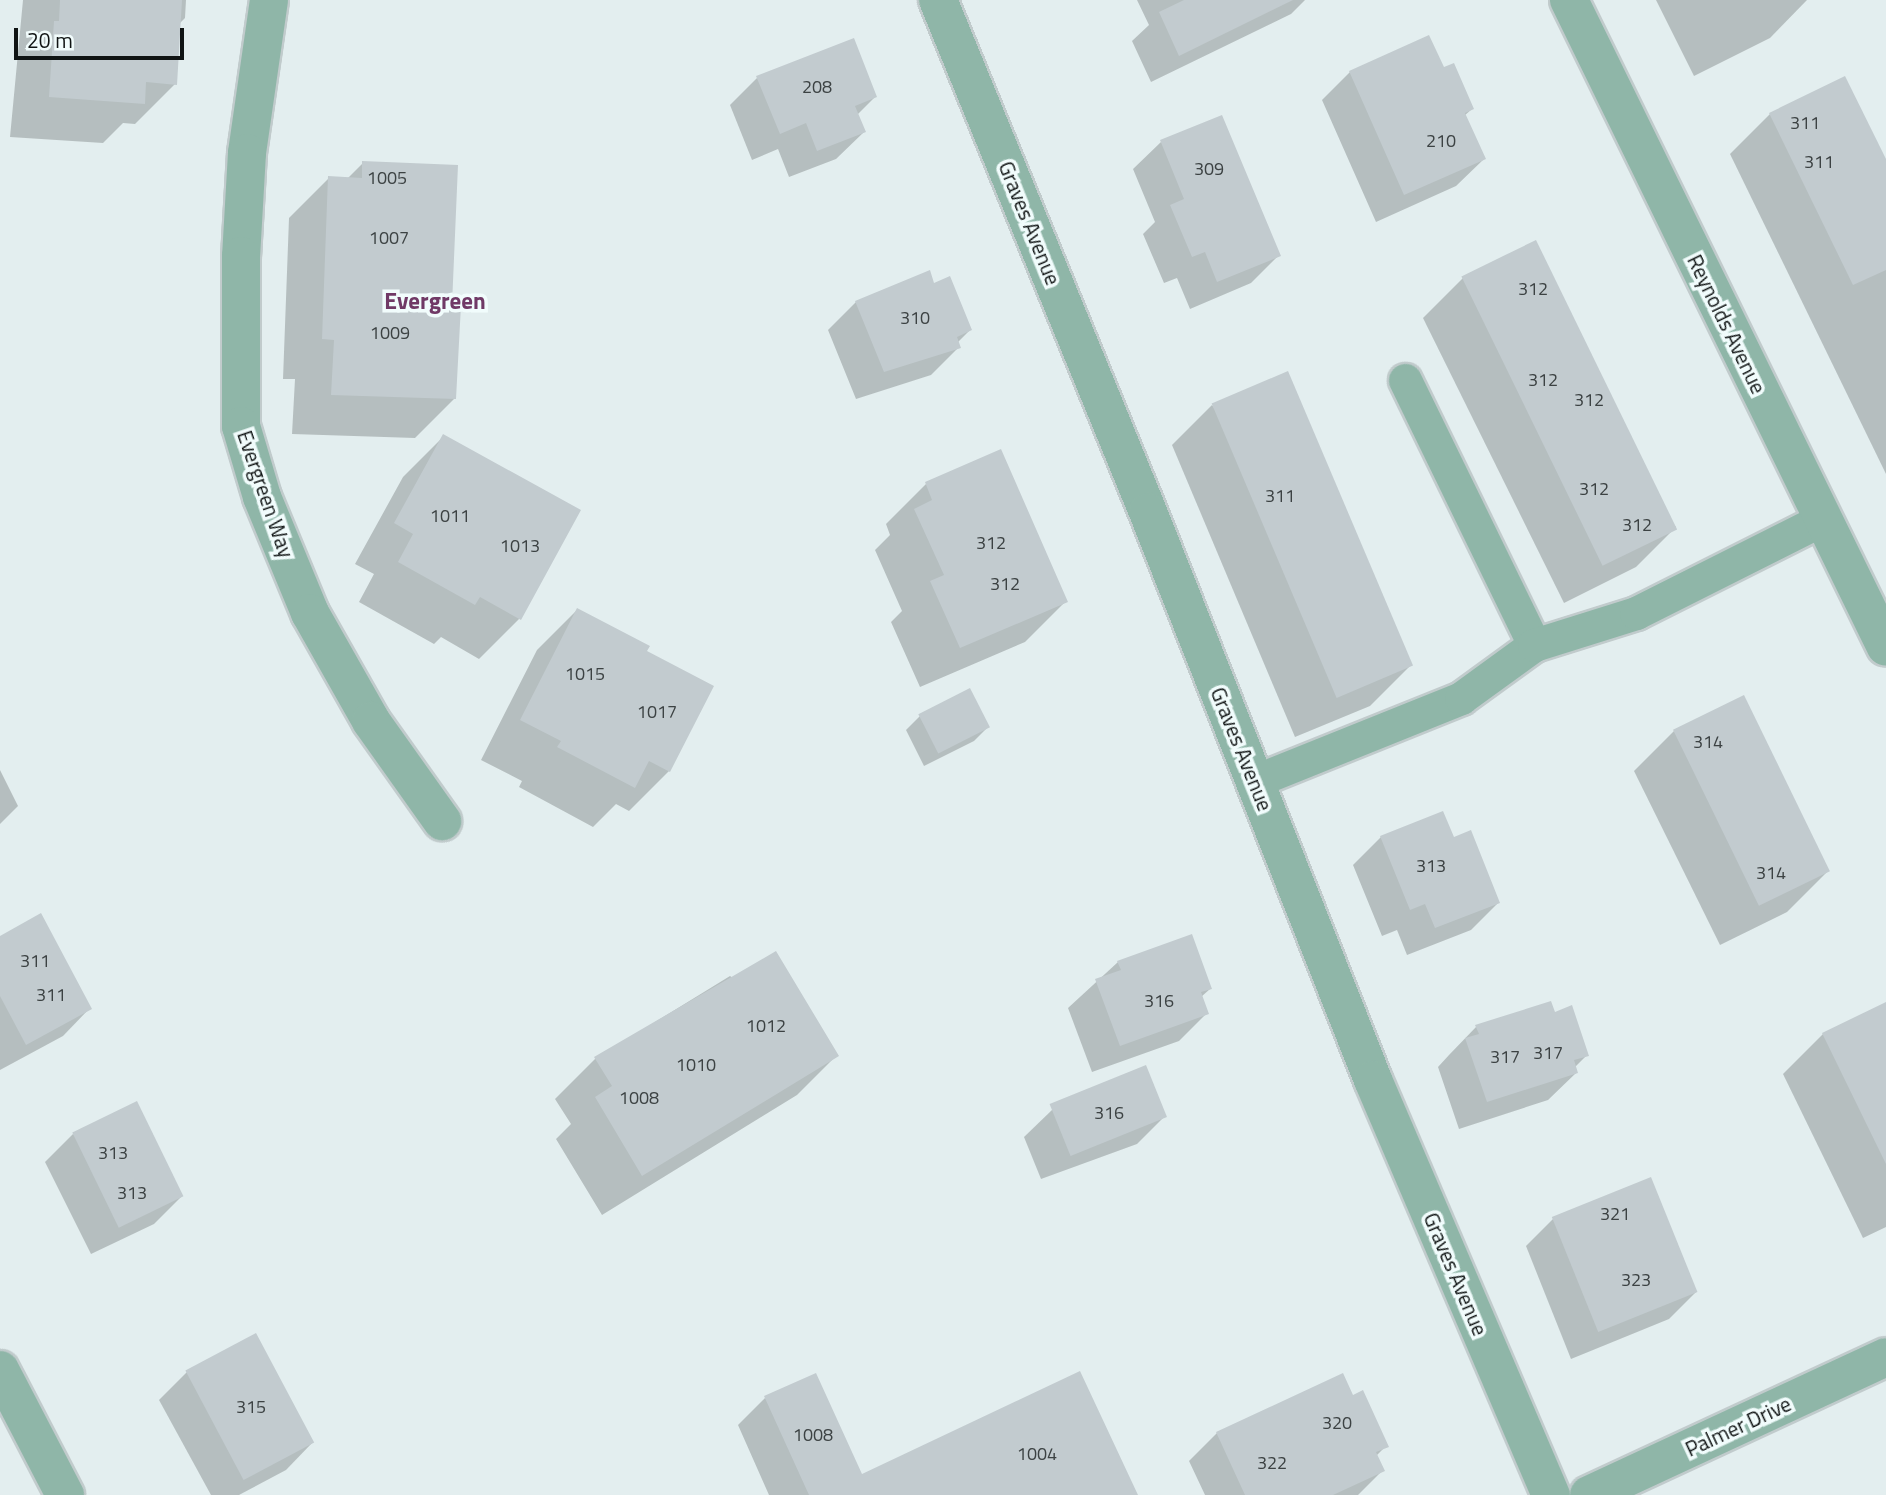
<!DOCTYPE html>
<html>
<head>
<meta charset="utf-8">
<style>
  body { margin:0 }
  #map { position:relative; width:1886px; height:1495px; overflow:hidden; background:#e3eeef; font-family:"Titillium Web",sans-serif }
  div>[style] { position:absolute }
  .shadow>* { inset:0; background:#0003 }
  .building>* { inset:0; background:#c2cbcf; transform-origin:0 0 }
  .roads { filter:drop-shadow(2px 0 #c1cbcc) drop-shadow(-2px 0 #c1cbcc) drop-shadow(0 2px #c1cbcc) drop-shadow(0 -2px #c1cbcc) }
  .service>* { height:33px; margin:-16.5px; padding:0 16.5px; transform-origin:16.5px; border-radius:16.5px; background:#8fb6a8 }
  .minor>* { height:38px; margin:-19px; padding:0 19px; transform-origin:19px; border-radius:19px; background:#8fb6a8 }
  .tertiary>* { height:38px; margin:-19px; padding:0 19px; transform-origin:19px; border-radius:19px; background:#8fb6a8 }
  span { translate:-50% -50%; white-space:nowrap; text-align:center; line-height:1.15; -webkit-text-stroke:7px #f1fcfc; paint-order:stroke }
  .number-label { font-size:18px; color:#3c4243 }
  .number-label span { -webkit-text-stroke-width:0 }
  .street-label { font-size:21px; color:#101414 }
  .neighbourhood-label { font-size:23px; color:#703966; font-weight:700 }
  .scale { position:absolute; left:14px; top:28px; width:170px; height:32px; box-sizing:border-box; border:4px solid #101414; border-top:0; padding-left:9px; font-size:21px; line-height:24px; white-space:nowrap; color:#101414; -webkit-text-stroke:5px #f1fcfc; paint-order:stroke }
</style>
</head>
<body>
<div id="map">
  <div class="shadow">
    <div style="clip-path:polygon(23px 0,186px 0,185px 18px,178px 25px,175px 84px,135px 124px,123px 123px,103px 143px,10px 137px)"></div>
    <div style="clip-path:polygon(1137px 0,1305px 0,1291px 14px,1151px 82px,1132px 41px,1149px 25px)"></div>
    <div style="clip-path:polygon(1656px 0,1807px 0,1770px 38px,1694px 76px)"></div>
    <div style="clip-path:polygon(1443px 69px,1472px 109px,1464px 116px,1484px 159px,1456px 186px,1376px 222px,1322px 100px,1350px 72px)"></div>
    <div style="clip-path:polygon(757px 78px,875px 97px,857px 115px,864px 132px,836px 159px,789px 177px,778px 149px,752px 160px,730px 105px)"></div>
    <div style="clip-path:polygon(1770px 114px,1886px 162px,1886px 474px,1730px 154px)"></div>
    <div style="clip-path:polygon(1161px 142px,1279px 255px,1251px 283px,1190px 309px,1177px 278px,1164px 283px,1143px 234px,1155px 222px,1133px 169px)"></div>
    <div style="clip-path:polygon(363px 163px,450px 307px,455px 398px,415px 438px,292px 434px,295px 379px,283px 379px,289px 218px,329px 178px,347px 179px)"></div>
    <div style="clip-path:polygon(1463px 278px,1676px 527px,1636px 567px,1564px 603px,1423px 318px)"></div>
    <div style="clip-path:polygon(933px 285px,970px 330px,957px 343px,959px 347px,931px 375px,856px 399px,828px 330px,856px 302px)"></div>
    <div style="clip-path:polygon(1212px 405px,1410px 666px,1370px 706px,1295px 737px,1172px 445px)"></div>
    <div style="clip-path:polygon(443px 437px,578px 511px,519px 619px,479px 659px,441px 637px,434px 644px,359px 602px,374px 574px,355px 564px,403px 477px)"></div>
    <div style="clip-path:polygon(926px 484px,1065px 602px,1025px 642px,920px 687px,891px 622px,902px 611px,875px 550px,890px 535px,886px 524px)"></div>
    <div style="clip-path:polygon(577px 610px,645px 652px,669px 771px,629px 811px,616px 804px,593px 827px,519px 787px,522px 781px,481px 760px,537px 650px)"></div>
    <div style="clip-path:polygon(920px 716px,988px 727px,974px 741px,924px 766px,906px 730px)"></div>
    <div style="clip-path:polygon(1674px 731px,1827px 872px,1787px 912px,1720px 945px,1634px 771px)"></div>
    <div style="clip-path:polygon(0 770px,18px 806px,0 824px)"></div>
    <div style="clip-path:polygon(1381px 837px,1453px 839px,1498px 903px,1471px 930px,1407px 955px,1397px 930px,1382px 936px,1353px 865px)"></div>
    <div style="clip-path:polygon(0 938px,90px 1008px,63px 1036px,0 1070px)"></div>
    <div style="clip-path:polygon(1118px 962px,1210px 989px,1201px 997px,1207px 1013px,1179px 1041px,1092px 1072px,1068px 1008px)"></div>
    <div style="clip-path:polygon(730px 976px,837px 1055px,797px 1095px,602px 1215px,556px 1139px,571px 1124px,555px 1099px,595px 1059px)"></div>
    <div style="clip-path:polygon(1886px 1004px,1886px 1227px,1863px 1238px,1783px 1074px,1823px 1034px)"></div>
    <div style="clip-path:polygon(1554px 1014px,1587px 1055px,1574px 1068px,1576px 1073px,1548px 1100px,1459px 1129px,1438px 1067px,1449px 1055px,1476px 1027px)"></div>
    <div style="clip-path:polygon(1145px 1068px,1165px 1116px,1137px 1144px,1041px 1179px,1024px 1137px,1052px 1110px)"></div>
    <div style="clip-path:polygon(73px 1134px,182px 1196px,154px 1224px,91px 1254px,45px 1162px)"></div>
    <div style="clip-path:polygon(1553px 1219px,1696px 1292px,1669px 1319px,1571px 1359px,1526px 1246px)"></div>
    <div style="clip-path:polygon(187px 1372px,313px 1442px,286px 1470px,239px 1495px,211px 1495px,159px 1400px)"></div>
    <div style="clip-path:polygon(1352px 1397px,1386px 1446px,1376px 1456px,1383px 1470px,1358px 1495px,1205px 1495px,1189px 1461px,1217px 1433px)"></div>
    <div style="clip-path:polygon(765px 1398px,861px 1477px,1133px 1495px,769px 1495px,738px 1425px)"></div>
  </div>
  <div class="building">
    <div style="clip-path:polygon(60px 0,182px 0,177px 85px,146px 82px,145px 104px,49px 97px,54px 21px,59px 21px)"></div>
    <div style="clip-path:polygon(1184px 0,1293px 0,1179px 56px,1159px 12px)"></div>
    <div style="clip-path:polygon(1429px 35px,1444px 67px,1454px 63px,1474px 109px,1465px 113px,1486px 159px,1404px 195px,1349px 71px)"></div>
    <div style="clip-path:polygon(854px 38px,877px 97px,855px 106px,866px 132px,817px 151px,806px 123px,780px 134px,756px 76px)"></div>
    <div style="clip-path:polygon(1845px 76px,1886px 159px,1886px 270px,1853px 285px,1769px 113px)"></div>
    <div style="clip-path:polygon(1222px 115px,1281px 256px,1217px 282px,1205px 252px,1192px 257px,1170px 205px,1184px 199px,1160px 140px)"></div>
    <div style="clip-path:polygon(362px 161px,458px 165px,452px 305px,461px 305px,456px 399px,331px 395px,334px 340px,322px 339px,328px 176px,362px 178px)"></div>
    <div style="left:1536px;top:240px;width:322px;height:83px;rotate:64deg"></div>
    <div style="clip-path:polygon(930px 270px,934px 283px,950px 276px,972px 330px,957px 337px,961px 348px,884px 372px,855px 301px)"></div>
    <div style="left:1288px;top:371px;width:320px;height:83px;rotate:67deg"></div>
    <div style="clip-path:polygon(443px 434px,581px 510px,521px 620px,480px 597px,475px 605px,398px 562px,413px 534px,394px 523px)"></div>
    <div style="clip-path:polygon(1001px 449px,1068px 602px,960px 648px,930px 581px,944px 575px,914px 509px,932px 500px,925px 482px)"></div>
    <div style="clip-path:polygon(577px 608px,650px 646px,647px 651px,714px 686px,670px 772px,649px 761px,635px 788px,557px 747px,561px 741px,520px 720px)"></div>
    <div style="left:970px;top:688px;width:44px;height:58px;rotate:63deg"></div>
    <div style="left:1744px;top:695px;width:196px;height:79px;rotate:64deg"></div>
    <div style="clip-path:polygon(1443px 811px,1454px 837px,1471px 830px,1500px 903px,1435px 928px,1425px 904px,1410px 910px,1380px 836px)"></div>
    <div style="clip-path:polygon(41px 913px,92px 1009px,26px 1045px,0 996px,0 936px)"></div>
    <div style="clip-path:polygon(1192px 934px,1212px 989px,1201px 992px,1209px 1014px,1120px 1046px,1095px 979px,1121px 970px,1117px 961px)"></div>
    <div style="clip-path:polygon(776px 951px,839px 1056px,642px 1176px,595px 1097px,612px 1086px,594px 1057px)"></div>
    <div style="clip-path:polygon(1551px 1001px,1555px 1012px,1572px 1005px,1589px 1056px,1574px 1060px,1578px 1073px,1487px 1102px,1465px 1038px,1479px 1034px,1475px 1025px)"></div>
    <div style="clip-path:polygon(1886px 1002px,1886px 1164px,1822px 1033px)"></div>
    <div style="left:1146px;top:1065px;width:56px;height:104px;rotate:68deg"></div>
    <div style="left:137px;top:1101px;width:106px;height:72px;rotate:64deg"></div>
    <div style="left:1651px;top:1177px;width:124px;height:107px;rotate:68deg"></div>
    <div style="left:256px;top:1333px;width:124px;height:80px;rotate:62deg"></div>
    <div style="clip-path:polygon(1080px 1371px,1138px 1495px,809px 1495px,764px 1396px,816px 1373px,862px 1474px)"></div>
    <div style="clip-path:polygon(1343px 1373px,1353px 1395px,1363px 1390px,1389px 1447px,1376px 1452px,1385px 1471px,1333px 1495px,1245px 1495px,1216px 1432px)"></div>
  </div>
  <div class="roads">
    <div class="service">
      <div style="left:1405px;top:380px;width:295px;rotate:64deg"></div>
      <div style="left:1255px;top:781px;width:222px;rotate:-21.9deg"></div>
      <div style="left:1461px;top:698px;width:90px;rotate:-36deg"></div>
      <div style="left:1534px;top:645px;width:107px;rotate:-17.4deg"></div>
      <div style="left:1636px;top:613px;width:209px;rotate:-26.7deg"></div>
    </div>
    <div class="minor">
      <div style="left:269px;top:0;width:155px;rotate:98.2deg"></div>
      <div style="left:247px;top:153px;width:103px;rotate:93.3deg"></div>
      <div style="left:241px;top:256px;width:170px;rotate:90deg"></div>
      <div style="left:241px;top:426px;width:74px;rotate:73.5deg"></div>
      <div style="left:262px;top:497px;width:126px;rotate:67.5deg"></div>
      <div style="left:310px;top:613px;width:124px;rotate:60.5deg"></div>
      <div style="left:371px;top:721px;width:123px;rotate:54.6deg"></div>
      <div style="left:938px;top:0;width:553px;rotate:67.7deg"></div>
      <div style="left:1148px;top:512px;width:611px;rotate:68.39deg"></div>
      <div style="left:1373px;top:1080px;width:452px;rotate:66.8deg"></div>
      <div style="left:1569px;top:0;width:720px;rotate:63.9deg"></div>
      <div style="left:0;top:1370px;width:141px;rotate:62.5deg"></div>
    </div>
    <div class="tertiary">
      <div style="left:1589px;top:1495px;width:327px;rotate:-24.9deg"></div>
    </div>
  </div>
  <div class="number-label">
    <span style="left:817px;top:87px">208</span>
    <span style="left:1805px;top:123px">311</span>
    <span style="left:1441px;top:141px">210</span>
    <span style="left:1819px;top:162px">311</span>
    <span style="left:1209px;top:169px">309</span>
    <span style="left:387px;top:178px">1005</span>
    <span style="left:389px;top:238px">1007</span>
    <span style="left:1533px;top:289px">312</span>
    <span style="left:915px;top:318px">310</span>
    <span style="left:390px;top:333px">1009</span>
    <span style="left:1543px;top:380px">312</span>
    <span style="left:1589px;top:400px">312</span>
    <span style="left:1594px;top:489px">312</span>
    <span style="left:1280px;top:496px">311</span>
    <span style="left:450px;top:516px">1011</span>
    <span style="left:1637px;top:525px">312</span>
    <span style="left:991px;top:543px">312</span>
    <span style="left:520px;top:546px">1013</span>
    <span style="left:1005px;top:584px">312</span>
    <span style="left:585px;top:674px">1015</span>
    <span style="left:657px;top:712px">1017</span>
    <span style="left:1708px;top:742px">314</span>
    <span style="left:1431px;top:866px">313</span>
    <span style="left:1771px;top:873px">314</span>
    <span style="left:35px;top:961px">311</span>
    <span style="left:51px;top:995px">311</span>
    <span style="left:1159px;top:1001px">316</span>
    <span style="left:766px;top:1026px">1012</span>
    <span style="left:1548px;top:1053px">317</span>
    <span style="left:1505px;top:1057px">317</span>
    <span style="left:696px;top:1065px">1010</span>
    <span style="left:639px;top:1098px">1008</span>
    <span style="left:1109px;top:1113px">316</span>
    <span style="left:113px;top:1153px">313</span>
    <span style="left:132px;top:1193px">313</span>
    <span style="left:1615px;top:1214px">321</span>
    <span style="left:1636px;top:1280px">323</span>
    <span style="left:251px;top:1407px">315</span>
    <span style="left:1337px;top:1423px">320</span>
    <span style="left:813px;top:1435px">1008</span>
    <span style="left:1037px;top:1454px">1004</span>
    <span style="left:1272px;top:1463px">322</span>
  </div>
  <div class="street-label">
    <span style="left:1030px;top:223px;rotate:68deg">Graves Avenue</span>
    <span style="left:1727px;top:324px;rotate:64deg">Reynolds Avenue</span>
    <span style="left:266px;top:494px;rotate:71deg">Evergreen Way</span>
    <span style="left:1242px;top:749px;rotate:68deg">Graves Avenue</span>
    <span style="left:1456px;top:1274px;rotate:67deg">Graves Avenue</span>
    <span style="left:1738px;top:1426px;rotate:-25deg">Palmer Drive</span>
  </div>
  <div class="neighbourhood-label">
    <span style="left:435px;top:301px">Evergreen</span>
  </div>
  <div class="scale">20 m</div>
</div>
</body>
</html>
